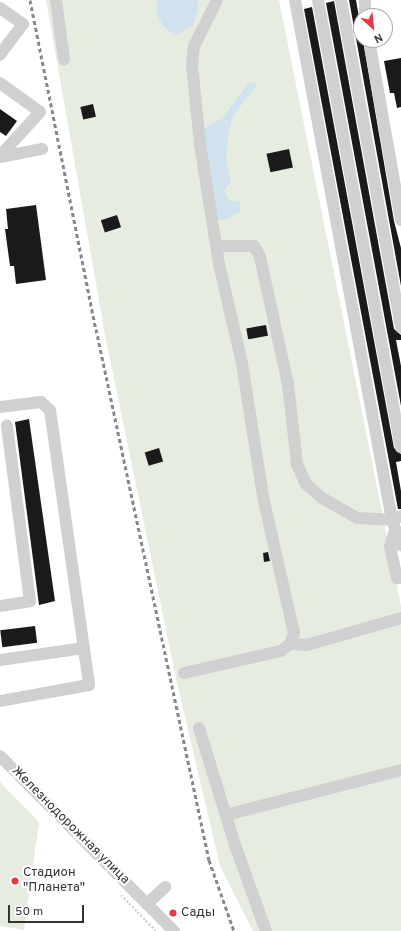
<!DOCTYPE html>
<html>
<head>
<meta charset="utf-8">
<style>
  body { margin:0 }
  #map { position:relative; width:401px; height:931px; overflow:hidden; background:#fff; font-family:Overpass,sans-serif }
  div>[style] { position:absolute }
  .green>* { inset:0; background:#e6ecdf }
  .water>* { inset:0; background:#cfe2ee }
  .building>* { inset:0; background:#1a1a1a; transform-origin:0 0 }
  .path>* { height:2px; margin-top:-1px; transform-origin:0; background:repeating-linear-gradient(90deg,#cdcdcd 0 2px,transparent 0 4px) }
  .minor>* { height:12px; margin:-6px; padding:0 6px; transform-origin:6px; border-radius:6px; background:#d0d0d0 }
  .rail>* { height:3px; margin-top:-1.5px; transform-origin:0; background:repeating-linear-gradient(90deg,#888 0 4px,transparent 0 7px) }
  .dots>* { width:11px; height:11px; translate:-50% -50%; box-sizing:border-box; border:2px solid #fff; border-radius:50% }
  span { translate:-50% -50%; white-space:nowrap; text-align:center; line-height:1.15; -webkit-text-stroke:4px #fff; paint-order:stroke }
  .street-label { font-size:13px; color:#333 }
  .poi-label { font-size:13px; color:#333 }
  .left { translate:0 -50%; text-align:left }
  .north { position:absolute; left:353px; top:8px; width:40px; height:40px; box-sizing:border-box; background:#fff; border:1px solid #adadad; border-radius:50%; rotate:153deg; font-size:11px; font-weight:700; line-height:16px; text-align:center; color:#333 }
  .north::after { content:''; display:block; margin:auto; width:14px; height:18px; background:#e63946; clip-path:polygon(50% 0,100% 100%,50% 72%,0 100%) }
  .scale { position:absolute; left:8px; top:905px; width:76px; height:18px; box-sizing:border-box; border:2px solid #333; border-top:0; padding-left:5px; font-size:12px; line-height:14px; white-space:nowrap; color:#333; -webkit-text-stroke:3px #fff; paint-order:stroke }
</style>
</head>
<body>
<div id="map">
  <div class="green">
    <div style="clip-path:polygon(46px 0,279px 0,401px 606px,401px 931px,253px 931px,220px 866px,177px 683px,106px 340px)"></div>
    <div style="clip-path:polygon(0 782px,39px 822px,24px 930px,0 926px)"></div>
  </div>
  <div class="water">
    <div style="clip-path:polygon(157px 0,197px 0,199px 7px,193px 25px,175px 36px,163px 26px,156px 12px)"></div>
    <div style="clip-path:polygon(249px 83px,258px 83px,233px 116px,228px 135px,226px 160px,231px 182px,224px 191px,229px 200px,240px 202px,240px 212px,228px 219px,216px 221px,208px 182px,209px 164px,200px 131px,222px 118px)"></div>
  </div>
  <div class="building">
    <div style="clip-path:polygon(349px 0,356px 0,394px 221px,401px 248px,401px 286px)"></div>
    <div style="clip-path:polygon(334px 1px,394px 329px,401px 335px,401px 340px,396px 340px,401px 366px,401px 406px,326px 3px)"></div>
    <div style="clip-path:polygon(312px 7px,394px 448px,401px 454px,401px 461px,396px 462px,401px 491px,401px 509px,398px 509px,304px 9px)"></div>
    <div style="clip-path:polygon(401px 58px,401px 107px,397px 108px,394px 93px,390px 93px,384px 61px)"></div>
    <div style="left:93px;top:104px;width:13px;height:13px;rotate:77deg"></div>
    <div style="clip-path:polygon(0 109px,17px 121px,6px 136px,0 132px)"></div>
    <div style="left:289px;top:149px;width:19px;height:23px;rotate:78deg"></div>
    <div style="clip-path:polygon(36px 205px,46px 280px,16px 284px,14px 266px,10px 266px,5px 229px,8px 229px,6px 209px)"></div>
    <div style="left:117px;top:215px;width:13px;height:17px;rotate:72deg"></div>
    <div style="left:266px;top:325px;width:11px;height:20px;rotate:80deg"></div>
    <div style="clip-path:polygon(29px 419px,55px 601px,39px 605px,15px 422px)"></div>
    <div style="left:159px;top:448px;width:14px;height:15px;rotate:73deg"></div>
    <div style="clip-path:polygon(268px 552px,270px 561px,264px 562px,263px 553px)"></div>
    <div style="left:35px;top:626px;width:17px;height:35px;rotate:83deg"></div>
  </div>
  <div class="path">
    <div style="left:121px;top:895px;width:50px;rotate:45.8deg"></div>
  </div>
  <div class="minor">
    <div style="left:56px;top:0;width:60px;rotate:82.3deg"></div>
    <div style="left:295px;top:0;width:529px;rotate:79.43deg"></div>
    <div style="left:392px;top:520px;width:27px;rotate:70deg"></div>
    <div style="left:318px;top:0;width:455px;rotate:79.5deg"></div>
    <div style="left:341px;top:0;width:333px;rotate:79.6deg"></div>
    <div style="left:0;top:8px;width:28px;rotate:35deg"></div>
    <div style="left:23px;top:24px;width:39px;rotate:127deg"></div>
    <div style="left:365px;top:16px;width:16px;rotate:-90deg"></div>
    <div style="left:369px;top:40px;width:183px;rotate:79.9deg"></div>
    <div style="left:0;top:83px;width:49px;rotate:35.9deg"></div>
    <div style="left:40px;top:112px;width:59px;rotate:132.3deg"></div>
    <div style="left:0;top:157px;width:43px;rotate:-10.8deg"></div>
    <div style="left:217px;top:246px;width:37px"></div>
    <div style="left:254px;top:246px;width:13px;rotate:61deg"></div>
    <div style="left:260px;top:257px;width:130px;rotate:77.6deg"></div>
    <div style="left:288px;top:384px;width:81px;rotate:83.6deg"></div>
    <div style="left:297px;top:464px;width:22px;rotate:66deg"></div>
    <div style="left:306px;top:484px;width:21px;rotate:41deg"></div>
    <div style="left:322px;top:498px;width:40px;rotate:29.7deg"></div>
    <div style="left:357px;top:518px;width:35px;rotate:3deg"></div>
    <div style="left:392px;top:520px;width:10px;rotate:-24deg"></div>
    <div style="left:0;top:407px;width:41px;rotate:-7deg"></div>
    <div style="left:41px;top:402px;width:12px;rotate:42deg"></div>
    <div style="left:50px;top:410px;width:278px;rotate:81.9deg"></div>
    <div style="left:89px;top:685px;width:90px;rotate:169.8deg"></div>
    <div style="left:395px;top:530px;width:17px;rotate:107deg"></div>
    <div style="left:390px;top:546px;width:33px;rotate:78deg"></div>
    <div style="left:397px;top:578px;width:4px"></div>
    <div style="left:0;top:606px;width:30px;rotate:-9deg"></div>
    <div style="left:30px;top:601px;width:177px;rotate:-97.5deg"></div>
    <div style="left:290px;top:644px;width:17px;rotate:3deg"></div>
    <div style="left:307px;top:645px;width:98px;rotate:-16deg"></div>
    <div style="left:0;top:660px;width:85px;rotate:-8.1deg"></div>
    <div style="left:184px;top:673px;width:99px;rotate:-12.8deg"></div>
    <div style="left:281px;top:651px;width:11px;rotate:-38deg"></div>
    <div style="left:290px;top:644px;width:12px;rotate:-70deg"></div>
    <div style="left:294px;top:633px;width:140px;rotate:-102.8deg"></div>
    <div style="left:263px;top:496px;width:135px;rotate:-99deg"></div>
    <div style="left:242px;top:363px;width:102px;rotate:-103.1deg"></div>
    <div style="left:219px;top:264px;width:121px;rotate:-99deg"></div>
    <div style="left:200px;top:144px;width:79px;rotate:-95.8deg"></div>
    <div style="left:192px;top:65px;width:19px;rotate:-84deg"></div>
    <div style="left:194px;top:46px;width:51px;rotate:-63.4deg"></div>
    <div style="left:199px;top:728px;width:122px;rotate:72.9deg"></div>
    <div style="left:235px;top:845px;width:91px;rotate:70.2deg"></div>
    <div style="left:0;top:756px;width:247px;rotate:45.2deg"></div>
    <div style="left:226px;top:815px;width:181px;rotate:-14.4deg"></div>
    <div style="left:147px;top:904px;width:25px;rotate:-43deg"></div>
  </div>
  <div class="rail">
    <div style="left:30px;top:0;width:336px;rotate:78.7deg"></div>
    <div style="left:96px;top:329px;width:543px;rotate:77.99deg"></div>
    <div style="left:209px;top:860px;width:75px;rotate:70.6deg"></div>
  </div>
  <div class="dots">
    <div style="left:15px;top:881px;background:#e63946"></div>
    <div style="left:173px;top:913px;background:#e63946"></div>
  </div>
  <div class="street-label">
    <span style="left:70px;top:826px;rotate:45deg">Железнодорожная улица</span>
  </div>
  <div class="poi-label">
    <span class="left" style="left:23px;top:881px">Стадион<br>"Планета"</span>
    <span class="left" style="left:181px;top:913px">Сады</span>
  </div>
  <div class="north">N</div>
  <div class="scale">50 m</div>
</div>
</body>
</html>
